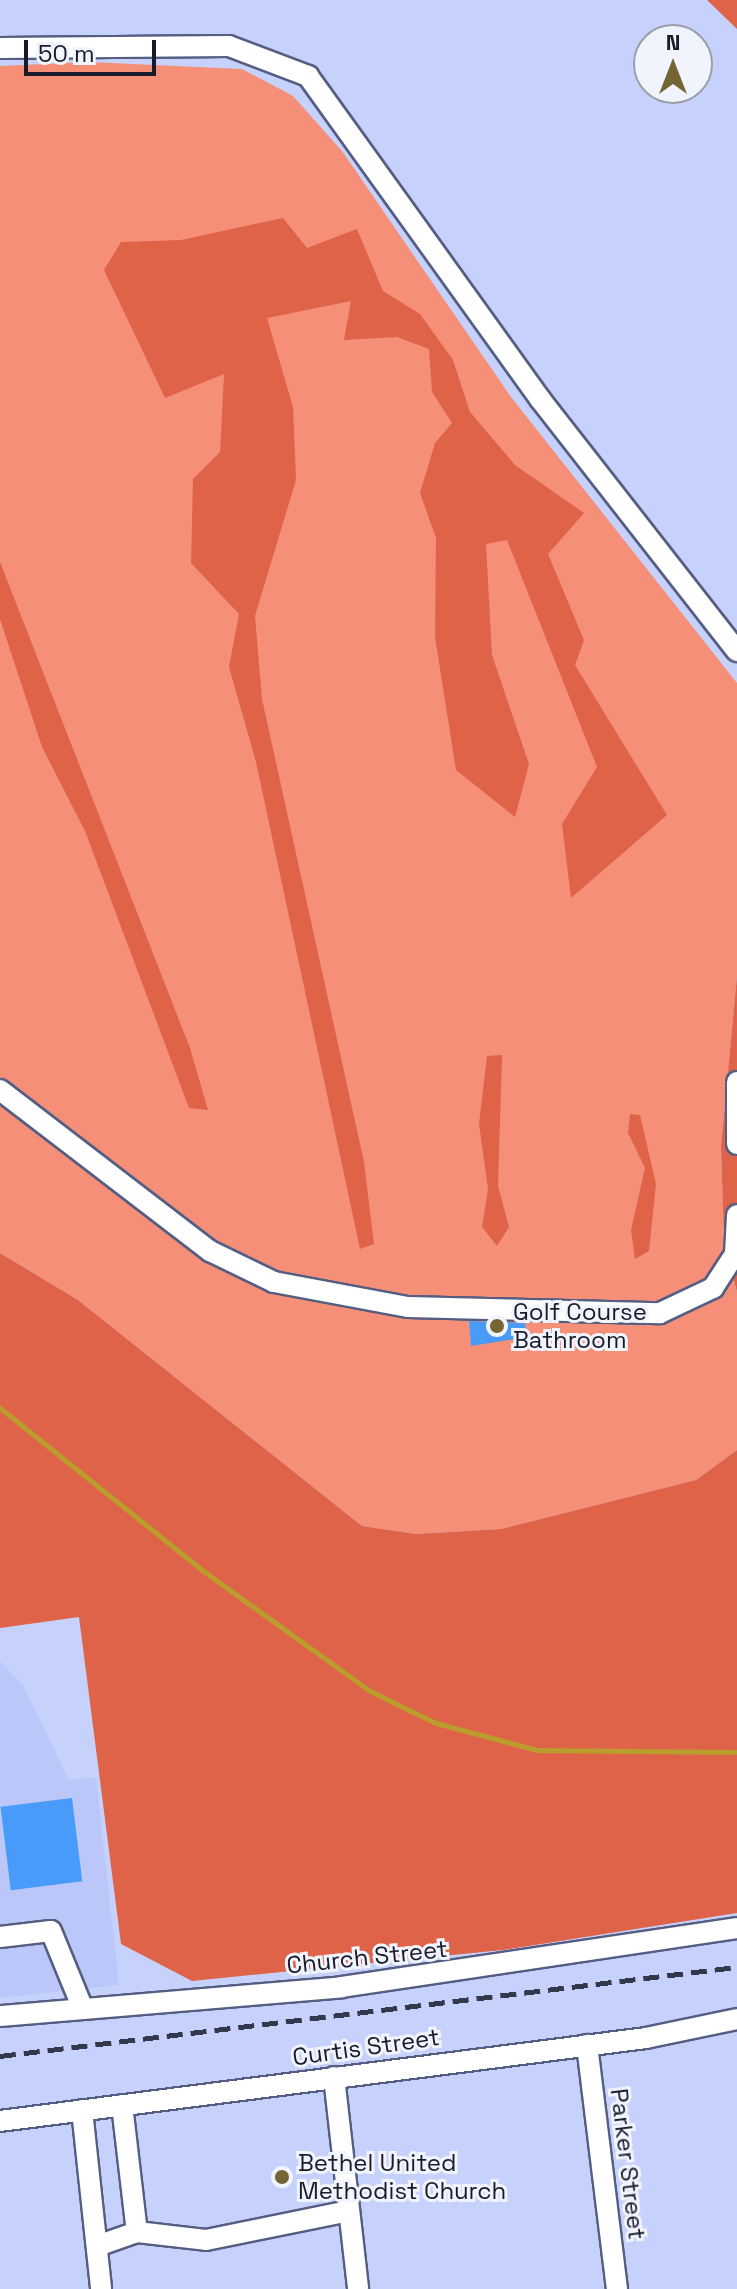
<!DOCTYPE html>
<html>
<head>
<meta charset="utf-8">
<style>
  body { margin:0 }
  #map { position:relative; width:737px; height:2289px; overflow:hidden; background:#c7d2fc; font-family:"Space Grotesk",sans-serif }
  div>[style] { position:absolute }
  .built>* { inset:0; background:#bbc7f8 }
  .green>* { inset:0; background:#f58f78 }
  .forest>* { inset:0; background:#df6349 }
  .stream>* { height:5px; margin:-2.5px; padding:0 2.5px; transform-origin:2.5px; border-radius:2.5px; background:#ba9d2d }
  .building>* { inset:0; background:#489bf9; transform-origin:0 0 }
  .roads { filter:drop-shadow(2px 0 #555e82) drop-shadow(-2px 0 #555e82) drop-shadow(0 2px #555e82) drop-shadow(0 -2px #555e82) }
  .minor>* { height:20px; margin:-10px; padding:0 10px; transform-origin:10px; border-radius:10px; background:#fff }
  .rail>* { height:5px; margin-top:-2.5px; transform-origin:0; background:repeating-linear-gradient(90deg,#34384c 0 16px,transparent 0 24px) }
  .dots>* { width:22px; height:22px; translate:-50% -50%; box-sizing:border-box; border:4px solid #f2f4fd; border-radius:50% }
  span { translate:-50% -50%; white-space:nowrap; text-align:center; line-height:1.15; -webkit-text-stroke:6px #f2f4fd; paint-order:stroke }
  .poi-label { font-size:24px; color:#181b2a }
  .left { translate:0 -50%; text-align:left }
  .street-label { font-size:24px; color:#181b2a }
  .north { position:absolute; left:633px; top:24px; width:80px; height:80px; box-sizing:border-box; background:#f2f4fd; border:2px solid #9b9da9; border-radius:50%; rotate:0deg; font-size:22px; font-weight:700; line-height:32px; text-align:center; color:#181b2a }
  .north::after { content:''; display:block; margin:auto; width:28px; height:36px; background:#746533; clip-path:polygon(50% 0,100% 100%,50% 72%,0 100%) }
  .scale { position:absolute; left:24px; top:40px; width:132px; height:36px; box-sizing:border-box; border:4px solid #181b2a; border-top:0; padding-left:10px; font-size:24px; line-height:28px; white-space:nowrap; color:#181b2a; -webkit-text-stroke:6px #f2f4fd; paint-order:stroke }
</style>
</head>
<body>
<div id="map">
  <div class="built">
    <div style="clip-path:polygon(0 1661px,23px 1685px,69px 1780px,96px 1777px,119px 1985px,0 1998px)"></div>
  </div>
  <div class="green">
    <div style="clip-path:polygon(89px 62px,242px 69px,293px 96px,342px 151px,511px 397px,737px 683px,737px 976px,721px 1146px,724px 1241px,737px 1292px,737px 1450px,696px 1480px,501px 1529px,416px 1534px,362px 1526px,78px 1300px,0 1253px,0 66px)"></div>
  </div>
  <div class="forest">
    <div style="clip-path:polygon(707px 0,737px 0,737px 29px)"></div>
    <div style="clip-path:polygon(283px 218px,307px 248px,357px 229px,383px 291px,420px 314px,453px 360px,470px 412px,515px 465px,584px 513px,548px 554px,584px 640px,575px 665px,667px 815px,571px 898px,562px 824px,597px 767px,507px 540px,486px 544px,492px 655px,529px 764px,515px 817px,456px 770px,435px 637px,436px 538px,420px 493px,435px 443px,452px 423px,432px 392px,429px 349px,397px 337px,344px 340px,351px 301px,267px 318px,293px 407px,296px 480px,255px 616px,262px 699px,364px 1162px,374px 1244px,360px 1249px,256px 762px,229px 667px,239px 614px,191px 563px,193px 479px,220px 452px,224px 374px,165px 398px,104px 270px,121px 242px,181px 240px)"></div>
    <div style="clip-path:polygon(0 562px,190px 1048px,208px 1110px,189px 1108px,85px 831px,42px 747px,0 619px)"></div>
    <div style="clip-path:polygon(737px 976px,737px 1292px,724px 1241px,721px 1146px)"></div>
    <div style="clip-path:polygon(502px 1055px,498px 1186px,509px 1227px,497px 1246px,482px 1227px,488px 1189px,479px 1124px,487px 1056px)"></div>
    <div style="clip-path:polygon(630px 1114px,640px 1115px,656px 1184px,649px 1251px,635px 1259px,631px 1230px,645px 1168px,628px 1133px)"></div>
    <div style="clip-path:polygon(0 1253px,78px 1300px,362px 1526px,416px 1534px,501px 1529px,696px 1480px,737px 1450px,737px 1913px,503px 1950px,192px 1981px,121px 1944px,79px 1617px,0 1628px)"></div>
  </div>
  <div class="stream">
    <div style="left:0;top:1408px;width:259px;rotate:38.7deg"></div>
    <div style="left:202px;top:1570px;width:207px;rotate:35.8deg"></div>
    <div style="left:370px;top:1691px;width:73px;rotate:25.9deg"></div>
    <div style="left:436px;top:1723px;width:105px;rotate:15deg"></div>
    <div style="left:537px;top:1750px;width:200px;rotate:0.6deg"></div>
  </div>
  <div class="building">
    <div style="clip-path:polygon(469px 1321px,525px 1323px,527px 1337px,471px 1346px)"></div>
    <div style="left:72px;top:1798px;width:84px;height:72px;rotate:83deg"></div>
  </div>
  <div class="roads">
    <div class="minor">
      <div style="left:0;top:48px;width:229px;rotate:-0.5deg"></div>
      <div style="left:229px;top:46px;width:85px;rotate:20.8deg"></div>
      <div style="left:308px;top:76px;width:398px;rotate:54.3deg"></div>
      <div style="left:540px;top:399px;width:320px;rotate:52deg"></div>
      <div style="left:737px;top:1082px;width:62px;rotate:90deg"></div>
      <div style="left:0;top:1090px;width:265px;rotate:37.5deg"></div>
      <div style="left:210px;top:1251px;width:71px;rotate:25.8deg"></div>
      <div style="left:274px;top:1282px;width:136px;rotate:10.6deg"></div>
      <div style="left:408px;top:1307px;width:252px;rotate:1.4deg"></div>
      <div style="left:660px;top:1313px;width:59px;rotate:-25.3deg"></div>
      <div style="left:713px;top:1288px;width:40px;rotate:-57.1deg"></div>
      <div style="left:735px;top:1254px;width:39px;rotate:-87deg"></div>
      <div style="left:0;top:1937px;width:51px;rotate:-6.7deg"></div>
      <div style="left:51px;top:1931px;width:84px;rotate:67.7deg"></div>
      <div style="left:0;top:2016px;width:343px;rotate:-4.8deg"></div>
      <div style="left:342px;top:1987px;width:399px;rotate:-8.5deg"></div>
      <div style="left:587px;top:2045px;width:246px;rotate:83deg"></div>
      <div style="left:334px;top:2077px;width:213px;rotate:83.5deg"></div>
      <div style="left:122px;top:2105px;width:128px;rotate:83.3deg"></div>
      <div style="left:82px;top:2110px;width:180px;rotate:83.9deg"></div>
      <div style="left:0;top:2121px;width:651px;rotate:-7.32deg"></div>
      <div style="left:646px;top:2038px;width:93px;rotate:-11.8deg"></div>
      <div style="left:137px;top:2232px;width:69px;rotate:6.6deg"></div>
      <div style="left:206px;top:2240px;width:145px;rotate:-11.5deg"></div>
      <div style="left:97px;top:2246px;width:42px;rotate:-19.3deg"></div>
    </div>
  </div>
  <div class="rail">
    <div style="left:0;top:2056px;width:742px;rotate:-6.89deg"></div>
  </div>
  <div class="dots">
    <div style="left:497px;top:1326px;background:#746533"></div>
    <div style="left:282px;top:2177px;background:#746533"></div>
  </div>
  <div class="poi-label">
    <span class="left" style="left:513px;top:1326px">Golf Course<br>Bathroom</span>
    <span class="left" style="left:298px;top:2177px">Bethel United<br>Methodist Church</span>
  </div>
  <div class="street-label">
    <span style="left:367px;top:1957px;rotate:-6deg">Church Street</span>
    <span style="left:366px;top:2047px;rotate:-8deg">Curtis Street</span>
    <span style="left:628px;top:2164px;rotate:83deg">Parker Street</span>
  </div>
  <div class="north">N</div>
  <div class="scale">50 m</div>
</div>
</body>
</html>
